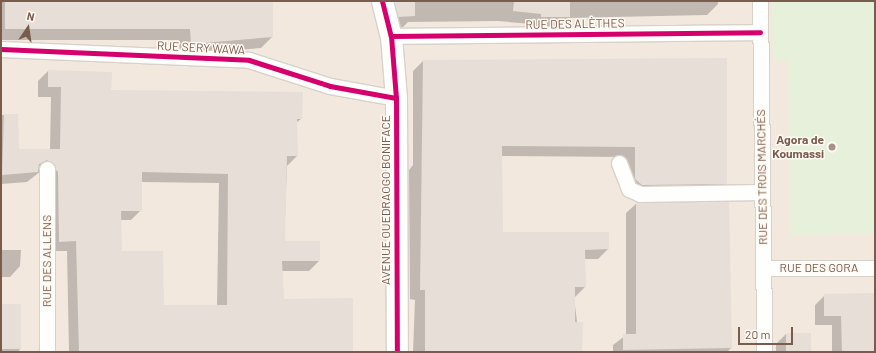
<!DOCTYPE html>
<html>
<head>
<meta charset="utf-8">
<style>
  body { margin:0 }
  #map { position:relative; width:876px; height:353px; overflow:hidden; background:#f9f5f0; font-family:Barlow,sans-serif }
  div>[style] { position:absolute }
  .residential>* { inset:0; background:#f2e8de; transform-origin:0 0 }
  .green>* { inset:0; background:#e7f0db }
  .shadow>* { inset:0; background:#0003 }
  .building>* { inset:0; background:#e6ded7; transform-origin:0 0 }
  .roads { filter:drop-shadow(1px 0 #d7d1cb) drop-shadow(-1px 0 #d7d1cb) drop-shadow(0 1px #d7d1cb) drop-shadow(0 -1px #d7d1cb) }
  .street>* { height:15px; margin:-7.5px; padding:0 7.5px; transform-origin:7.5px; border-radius:7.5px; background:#fefefd }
  .secondary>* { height:21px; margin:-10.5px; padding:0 10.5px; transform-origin:10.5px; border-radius:10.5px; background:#fefefd }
  .cycleway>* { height:5px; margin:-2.5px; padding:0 2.5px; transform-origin:2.5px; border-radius:2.5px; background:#d6006c }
  .dots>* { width:11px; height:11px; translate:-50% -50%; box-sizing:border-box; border:2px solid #fffaf3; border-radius:50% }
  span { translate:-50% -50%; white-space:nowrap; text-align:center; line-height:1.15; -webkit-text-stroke:3px #fffaf3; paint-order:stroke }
  .street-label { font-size:12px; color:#7a5c4d }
  .poi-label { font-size:12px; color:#7a5c4d; font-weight:700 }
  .right { translate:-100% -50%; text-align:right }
  .frame { position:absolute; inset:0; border:2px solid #7a5c4d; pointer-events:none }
  .north { position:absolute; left:8px; top:8px; width:40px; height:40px; -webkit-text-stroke:3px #fffaf3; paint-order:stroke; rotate:13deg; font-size:11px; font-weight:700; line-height:16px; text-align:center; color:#7a5c4d }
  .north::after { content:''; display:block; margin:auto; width:14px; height:18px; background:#7a5c4d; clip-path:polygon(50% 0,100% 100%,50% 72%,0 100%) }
  .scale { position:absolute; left:738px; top:327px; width:55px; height:18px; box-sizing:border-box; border:2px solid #7a5c4d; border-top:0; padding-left:5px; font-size:12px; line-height:14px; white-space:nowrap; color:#7a5c4d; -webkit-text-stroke:3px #fffaf3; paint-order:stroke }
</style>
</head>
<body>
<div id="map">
  <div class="residential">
    <div style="left:1px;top:1px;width:874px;height:351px"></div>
  </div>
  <div class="green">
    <div style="clip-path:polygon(772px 1px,875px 1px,875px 234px,790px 235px,788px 61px,773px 60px)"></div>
  </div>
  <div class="shadow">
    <div style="clip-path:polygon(1px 1px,271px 1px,272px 37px,261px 48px,180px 55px,179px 40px,1px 40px)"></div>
    <div style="clip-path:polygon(381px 1px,718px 1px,718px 4px,707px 15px,568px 18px,558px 28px,531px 28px,531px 24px,498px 21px,408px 22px,403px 27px,388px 27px)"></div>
    <div style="clip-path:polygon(423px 61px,726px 183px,715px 194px,625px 190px,625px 157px,501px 156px,502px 233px,608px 249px,598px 259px,584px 259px,585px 287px,574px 298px,581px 352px,413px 352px,415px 300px,410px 299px,409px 170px,413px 165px,413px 71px)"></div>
    <div style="clip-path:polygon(evenodd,48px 71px,110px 91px,301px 119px,296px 123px,297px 156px,287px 166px,284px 242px,319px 261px,309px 271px,282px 271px,283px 300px,352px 352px,69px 352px,67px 251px,49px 251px,41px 171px,27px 182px,1px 184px,1px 115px,17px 115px,18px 150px,50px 150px,51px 97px,38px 97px,38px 81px,48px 71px,141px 182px,219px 183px,217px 306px,163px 306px,121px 252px,121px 220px,131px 220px,141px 210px,141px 182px)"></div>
    <div style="clip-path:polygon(637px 203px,731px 348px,727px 352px,613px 352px,613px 345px,626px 335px,626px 213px)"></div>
    <div style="clip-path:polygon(1px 250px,21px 250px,20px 266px,10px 277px,1px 277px)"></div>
    <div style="clip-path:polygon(875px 294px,875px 352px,832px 352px,832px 325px,815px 325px,815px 305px,825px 295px)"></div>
    <div style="clip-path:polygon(1px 305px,21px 348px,18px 352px,1px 352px)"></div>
    <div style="clip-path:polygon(786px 334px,810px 334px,810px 352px,776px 352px,776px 344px)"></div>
  </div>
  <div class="building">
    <div style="clip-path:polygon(5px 1px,273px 1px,273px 37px,191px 44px,190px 29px,5px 29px)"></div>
    <div style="clip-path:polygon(394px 1px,415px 1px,415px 16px,398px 17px)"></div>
    <div style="clip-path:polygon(514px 1px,570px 1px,570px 17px,541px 17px,541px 14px,513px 11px)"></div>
    <div style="clip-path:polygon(727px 58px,727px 184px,642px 185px,635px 179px,635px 147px,502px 146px,503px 232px,609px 232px,609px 249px,585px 250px,586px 287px,575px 287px,575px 322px,583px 322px,582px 352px,425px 352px,425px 290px,420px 290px,423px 60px)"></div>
    <div style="clip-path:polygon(evenodd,48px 70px,112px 72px,111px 90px,303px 92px,302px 119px,297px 119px,298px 156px,287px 156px,285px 241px,320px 241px,320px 261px,282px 261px,284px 299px,353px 298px,353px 352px,79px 352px,76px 241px,59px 242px,58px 172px,47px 160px,39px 164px,38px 172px,2px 175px,4px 114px,18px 114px,19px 149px,60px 149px,61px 87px,48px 87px,48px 70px,142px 172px,228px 174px,227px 305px,164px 305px,163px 251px,122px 251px,121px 211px,142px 211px,142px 172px)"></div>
    <div style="clip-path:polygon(636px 202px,729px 202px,732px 348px,623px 350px,623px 334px,636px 334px)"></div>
    <div style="clip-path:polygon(875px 293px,875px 352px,842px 352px,841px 316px,824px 316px,824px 294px)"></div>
    <div style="left:1px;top:304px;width:20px;height:45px"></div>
    <div style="left:786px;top:333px;width:25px;height:19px"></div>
  </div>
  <div class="roads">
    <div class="street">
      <div style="left:760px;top:1px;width:351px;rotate:89.3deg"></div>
      <div style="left:391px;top:36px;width:369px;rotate:-0.6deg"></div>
      <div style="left:1px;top:49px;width:248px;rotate:2.5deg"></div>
      <div style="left:249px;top:60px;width:85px;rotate:17.8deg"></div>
      <div style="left:330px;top:86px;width:67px;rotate:10.3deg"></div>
      <div style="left:619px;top:163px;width:28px;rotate:69deg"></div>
      <div style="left:629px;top:189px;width:12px;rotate:24deg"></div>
      <div style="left:640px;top:194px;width:122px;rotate:-0.9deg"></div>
      <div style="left:47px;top:169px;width:183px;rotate:90deg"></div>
      <div style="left:763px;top:268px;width:112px"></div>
    </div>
    <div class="secondary">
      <div style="left:382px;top:1px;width:36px;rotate:76deg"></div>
      <div style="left:391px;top:36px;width:62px;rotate:85.4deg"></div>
      <div style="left:396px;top:98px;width:254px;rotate:89.8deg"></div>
    </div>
  </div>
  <div class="cycleway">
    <div style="left:382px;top:1px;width:36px;rotate:76deg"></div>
    <div style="left:391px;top:36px;width:62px;rotate:85.4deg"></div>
    <div style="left:396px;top:98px;width:254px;rotate:89.8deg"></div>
    <div style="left:391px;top:36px;width:369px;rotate:-0.6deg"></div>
    <div style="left:1px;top:49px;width:248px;rotate:2.5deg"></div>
    <div style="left:249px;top:60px;width:85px;rotate:17.8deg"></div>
    <div style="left:330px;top:86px;width:67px;rotate:10.3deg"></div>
  </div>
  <div class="dots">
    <div style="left:832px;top:147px;background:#a69286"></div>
  </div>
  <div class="street-label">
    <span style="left:575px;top:24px;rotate:-1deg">RUE DES ALÈTHES</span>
    <span style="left:201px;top:48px;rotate:3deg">RUE SERY WAWA</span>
    <span style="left:762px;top:177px;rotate:-91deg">RUE DES TROIS MARCHÉS</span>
    <span style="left:386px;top:200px;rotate:-90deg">AVENUE OUEDRAOGO BONIFACE</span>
    <span style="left:47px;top:261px;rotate:-90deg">RUE DES ALLENS</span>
    <span style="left:819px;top:268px">RUE DES GORA</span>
  </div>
  <div class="poi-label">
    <span class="right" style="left:824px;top:147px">Agora de<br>Koumassi</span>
  </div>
  <div class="frame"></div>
  <div class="north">N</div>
  <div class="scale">20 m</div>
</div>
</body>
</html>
